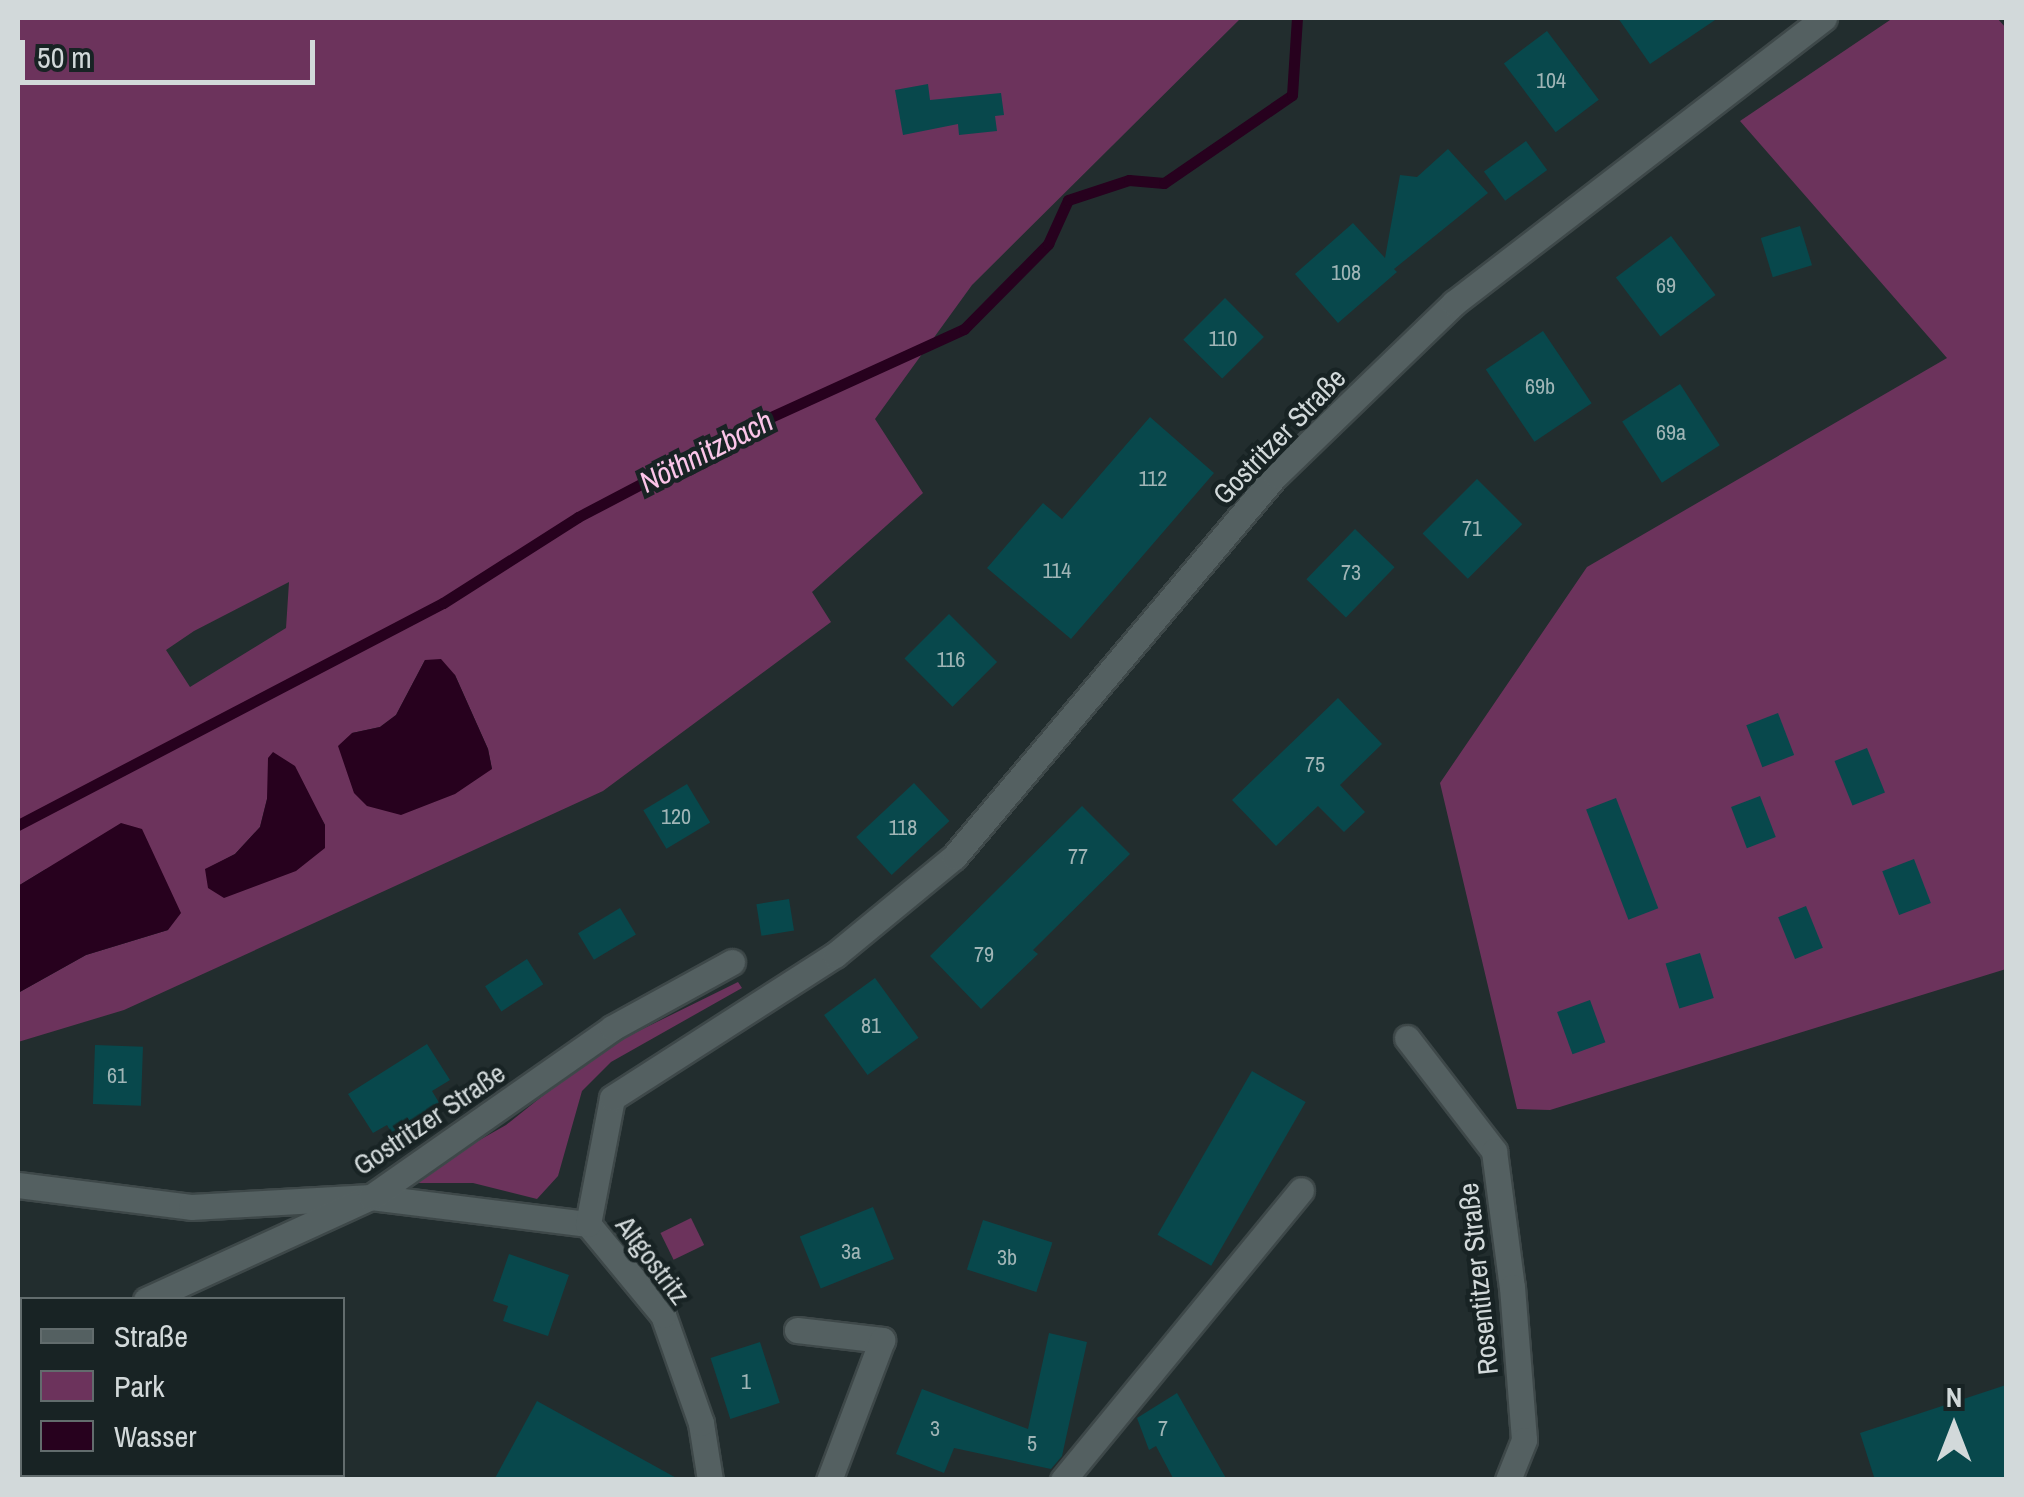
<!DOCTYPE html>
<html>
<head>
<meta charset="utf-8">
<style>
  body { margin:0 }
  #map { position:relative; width:2024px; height:1497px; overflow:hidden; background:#222d2e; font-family:"Archivo Narrow",sans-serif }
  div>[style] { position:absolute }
  .green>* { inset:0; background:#6c335c; transform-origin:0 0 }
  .water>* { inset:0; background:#27011e }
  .stream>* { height:11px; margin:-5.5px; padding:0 5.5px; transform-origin:5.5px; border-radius:5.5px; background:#27011e }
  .building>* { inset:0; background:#08484c; transform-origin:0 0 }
  .roads { filter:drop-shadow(2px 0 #3e4849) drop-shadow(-2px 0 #3e4849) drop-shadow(0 2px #3e4849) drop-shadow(0 -2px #3e4849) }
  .minor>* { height:25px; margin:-12.5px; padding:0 12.5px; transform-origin:12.5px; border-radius:12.5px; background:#546061 }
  span { translate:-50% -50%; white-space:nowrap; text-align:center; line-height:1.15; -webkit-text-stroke:9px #182324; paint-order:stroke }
  .number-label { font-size:22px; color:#a0b5b6 }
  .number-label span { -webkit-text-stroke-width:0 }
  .street-label { font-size:28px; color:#d2d9da }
  .water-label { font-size:30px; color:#fbc5e9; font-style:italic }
  .frame { position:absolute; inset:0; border:20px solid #d2d9da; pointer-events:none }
  .legend { position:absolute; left:20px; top:1297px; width:325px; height:180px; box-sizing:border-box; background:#182324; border:2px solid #626c6d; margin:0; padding:12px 18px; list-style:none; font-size:30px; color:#d2d9da }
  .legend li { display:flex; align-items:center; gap:20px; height:50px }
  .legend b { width:50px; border:2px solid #626c6d }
  .north { position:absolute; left:1904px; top:1377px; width:100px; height:100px; -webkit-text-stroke:8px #182324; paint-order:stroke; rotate:0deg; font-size:28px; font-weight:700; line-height:40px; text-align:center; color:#d2d9da }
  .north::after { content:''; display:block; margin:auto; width:35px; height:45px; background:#d2d9da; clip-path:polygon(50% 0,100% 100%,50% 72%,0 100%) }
  .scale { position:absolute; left:20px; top:40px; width:295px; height:45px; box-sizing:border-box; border:5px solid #d2d9da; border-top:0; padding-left:12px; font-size:30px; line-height:35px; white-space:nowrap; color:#d2d9da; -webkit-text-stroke:8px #182324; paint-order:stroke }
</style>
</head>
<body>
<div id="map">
  <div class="green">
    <div style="clip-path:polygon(evenodd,18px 18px,1241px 18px,972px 285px,875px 419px,923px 493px,812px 592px,831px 622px,603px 791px,124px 1010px,18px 1042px,18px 993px,86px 955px,168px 930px,46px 869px,18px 886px,18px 18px,289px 582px,286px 628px,190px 687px,166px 650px,194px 631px,289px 582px,18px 18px,425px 660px,455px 675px,488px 749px,492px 769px,352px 733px,380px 727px,396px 715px,425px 660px,18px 18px,267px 799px,311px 801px,325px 825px,205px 870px,235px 854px,260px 827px,267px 799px)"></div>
    <div style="clip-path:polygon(1893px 18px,1997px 18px,2006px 28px,2006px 969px,1550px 1110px,1517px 1109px,1440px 783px,1587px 567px,1947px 358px,1740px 121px)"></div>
    <div style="clip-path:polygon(738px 982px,742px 988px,611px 1062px,582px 1091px,558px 1176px,537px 1199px,473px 1183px,418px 1183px,418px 1175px,506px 1125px,600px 1050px)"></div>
    <div style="left:691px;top:1218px;width:30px;height:34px;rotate:64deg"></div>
  </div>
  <div class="water">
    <div style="clip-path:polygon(441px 659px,455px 675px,488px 749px,492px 769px,455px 794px,401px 815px,367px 806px,354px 793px,338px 746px,352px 733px,380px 727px,396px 715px,425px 660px)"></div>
    <div style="clip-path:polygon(273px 752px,295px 766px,325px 825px,325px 848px,296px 871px,224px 898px,208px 888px,205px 869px,235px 854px,260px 827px,267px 799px,268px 758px)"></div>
    <div style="clip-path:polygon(121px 823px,142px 829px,181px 913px,168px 930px,86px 955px,18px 993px,18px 886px)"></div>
  </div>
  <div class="stream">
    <div style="left:18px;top:825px;width:479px;rotate:-27.6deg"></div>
    <div style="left:443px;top:603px;width:160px;rotate:-32.5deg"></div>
    <div style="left:578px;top:517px;width:195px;rotate:-27.7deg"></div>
    <div style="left:751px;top:426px;width:234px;rotate:-24.5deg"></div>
    <div style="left:964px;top:329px;width:120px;rotate:-45.3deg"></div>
    <div style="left:1048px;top:244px;width:48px;rotate:-65.6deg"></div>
    <div style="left:1068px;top:200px;width:64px;rotate:-18.2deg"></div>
    <div style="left:1129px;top:180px;width:35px;rotate:5deg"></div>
    <div style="left:1164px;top:183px;width:155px;rotate:-34.5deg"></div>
    <div style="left:1292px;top:95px;width:77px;rotate:-86.3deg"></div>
  </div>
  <div class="building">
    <div style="clip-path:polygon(1618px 18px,1718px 18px,1650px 64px)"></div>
    <div style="left:1547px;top:31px;width:86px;height:54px;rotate:53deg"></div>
    <div style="clip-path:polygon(928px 84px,930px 100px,1001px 93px,1004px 115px,995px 116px,997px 131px,959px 135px,958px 124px,903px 135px,895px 90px)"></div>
    <div style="left:1526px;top:141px;width:36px;height:52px;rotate:54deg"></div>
    <div style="clip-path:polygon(1448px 149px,1488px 193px,1394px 269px,1397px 272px,1338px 323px,1295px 274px,1353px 223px,1385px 258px,1400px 175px,1417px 177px)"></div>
    <div style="left:1800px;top:226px;width:41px;height:41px;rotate:73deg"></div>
    <div style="left:1671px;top:236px;width:74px;height:69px;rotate:53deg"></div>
    <div style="left:1225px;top:298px;width:55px;height:59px;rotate:45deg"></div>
    <div style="left:1543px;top:331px;width:87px;height:69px;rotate:56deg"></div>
    <div style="left:1680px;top:384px;width:73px;height:69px;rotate:57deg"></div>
    <div style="clip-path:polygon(1150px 417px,1214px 473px,1071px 639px,987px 568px,1043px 503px,1062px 519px)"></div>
    <div style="left:1477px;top:479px;width:64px;height:77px;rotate:45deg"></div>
    <div style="left:1355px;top:529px;width:55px;height:70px;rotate:44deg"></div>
    <div style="left:949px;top:614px;width:68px;height:63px;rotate:45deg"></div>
    <div style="clip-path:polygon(1338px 698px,1382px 744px,1340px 785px,1365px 812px,1344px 832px,1318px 806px,1276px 846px,1232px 800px)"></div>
    <div style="left:1778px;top:713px;width:45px;height:34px;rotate:69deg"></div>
    <div style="left:1867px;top:748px;width:48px;height:35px;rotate:68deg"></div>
    <div style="left:914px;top:783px;width:52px;height:79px;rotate:47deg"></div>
    <div style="left:687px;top:784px;width:45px;height:51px;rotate:59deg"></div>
    <div style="left:1760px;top:796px;width:44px;height:31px;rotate:69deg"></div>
    <div style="left:1616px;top:798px;width:118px;height:32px;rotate:69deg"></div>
    <div style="clip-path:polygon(1082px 806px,1130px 854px,1033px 950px,1038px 954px,981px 1009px,930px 956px)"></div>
    <div style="left:1914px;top:859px;width:47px;height:34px;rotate:69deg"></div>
    <div style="left:789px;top:899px;width:32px;height:33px;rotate:81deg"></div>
    <div style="left:1806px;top:906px;width:45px;height:30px;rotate:68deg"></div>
    <div style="left:620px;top:908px;width:31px;height:49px;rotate:59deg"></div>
    <div style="left:1700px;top:953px;width:47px;height:36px;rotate:73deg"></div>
    <div style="left:527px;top:959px;width:30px;height:50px;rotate:57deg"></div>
    <div style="left:875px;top:978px;width:74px;height:63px;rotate:54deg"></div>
    <div style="left:1590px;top:1000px;width:45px;height:35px;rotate:70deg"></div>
    <div style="clip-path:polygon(427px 1044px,450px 1080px,432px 1091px,441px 1106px,393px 1135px,387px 1125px,373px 1133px,348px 1094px)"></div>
    <div style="left:95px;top:1045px;width:48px;height:59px;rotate:2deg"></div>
    <div style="left:1252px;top:1071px;width:62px;height:189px;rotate:30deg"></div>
    <div style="left:873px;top:1207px;width:56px;height:79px;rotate:68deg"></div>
    <div style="left:983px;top:1220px;width:73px;height:52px;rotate:18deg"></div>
    <div style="clip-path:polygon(509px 1254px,569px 1275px,548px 1336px,503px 1321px,508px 1306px,493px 1301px)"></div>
    <div style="clip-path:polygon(1049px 1333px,1087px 1342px,1062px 1456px,1051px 1469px,954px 1448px,944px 1473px,896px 1454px,922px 1389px,1028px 1429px)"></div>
    <div style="left:760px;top:1342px;width:64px;height:52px;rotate:72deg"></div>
    <div style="clip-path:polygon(2006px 1385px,2006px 1480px,1875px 1480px,1860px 1433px)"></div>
    <div style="clip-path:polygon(1177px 1393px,1227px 1480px,1174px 1480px,1156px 1446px,1149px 1450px,1137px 1418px)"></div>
    <div style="clip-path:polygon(537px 1401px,680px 1480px,494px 1480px)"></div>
  </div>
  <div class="roads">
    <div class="minor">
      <div style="left:1407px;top:1038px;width:143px;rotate:52.4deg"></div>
      <div style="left:1494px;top:1151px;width:137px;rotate:82.5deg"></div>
      <div style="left:1512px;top:1287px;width:153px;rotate:85.5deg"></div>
      <div style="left:1524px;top:1440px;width:43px;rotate:111.8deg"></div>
      <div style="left:18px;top:1185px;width:174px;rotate:7.2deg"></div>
      <div style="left:191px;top:1207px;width:180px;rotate:-3.2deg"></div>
      <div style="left:371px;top:1197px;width:219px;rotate:7.1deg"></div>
      <div style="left:146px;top:1300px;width:247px;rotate:-24.6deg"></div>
      <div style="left:371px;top:1197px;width:294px;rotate:-35deg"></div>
      <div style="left:612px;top:1028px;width:137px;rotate:-28.8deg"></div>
      <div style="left:797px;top:1330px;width:86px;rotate:6.7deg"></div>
      <div style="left:882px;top:1340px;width:150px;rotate:110.7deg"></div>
      <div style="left:18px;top:1357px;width:4px;rotate:-27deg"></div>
      <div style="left:710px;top:1480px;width:58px;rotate:-99deg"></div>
      <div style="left:701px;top:1423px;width:114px;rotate:-109.4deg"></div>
      <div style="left:663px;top:1315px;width:118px;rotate:-129.5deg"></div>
      <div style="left:588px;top:1224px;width:128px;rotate:-79.2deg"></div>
      <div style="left:612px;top:1098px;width:265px;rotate:-32.7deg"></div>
      <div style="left:835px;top:955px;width:154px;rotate:-39.5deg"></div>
      <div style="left:954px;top:857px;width:500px;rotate:-49.9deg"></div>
      <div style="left:1276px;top:475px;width:248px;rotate:-44deg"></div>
      <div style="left:1454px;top:303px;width:467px;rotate:-37.6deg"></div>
      <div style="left:1063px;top:1480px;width:375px;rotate:-50.6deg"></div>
    </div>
  </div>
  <div class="number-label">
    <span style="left:1551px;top:81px">104</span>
    <span style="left:1346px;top:273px">108</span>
    <span style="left:1666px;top:286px">69</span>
    <span style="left:1223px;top:339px">110</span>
    <span style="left:1540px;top:387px">69b</span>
    <span style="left:1671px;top:433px">69a</span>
    <span style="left:1153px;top:479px">112</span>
    <span style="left:1472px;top:529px">71</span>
    <span style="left:1057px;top:571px">114</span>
    <span style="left:1351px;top:573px">73</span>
    <span style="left:951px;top:660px">116</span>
    <span style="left:1315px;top:765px">75</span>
    <span style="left:676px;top:817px">120</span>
    <span style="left:903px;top:828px">118</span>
    <span style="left:1078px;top:857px">77</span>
    <span style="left:984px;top:955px">79</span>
    <span style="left:871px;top:1026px">81</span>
    <span style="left:117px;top:1076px">61</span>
    <span style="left:851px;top:1252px">3a</span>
    <span style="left:1007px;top:1258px">3b</span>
    <span style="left:746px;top:1382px">1</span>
    <span style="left:935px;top:1429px">3</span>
    <span style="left:1163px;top:1429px">7</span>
    <span style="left:1032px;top:1444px">5</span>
  </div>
  <div class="street-label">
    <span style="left:1279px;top:436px;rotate:-46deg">Gostritzer Straße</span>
    <span style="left:429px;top:1119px;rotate:-34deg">Gostritzer Straße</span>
    <span style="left:653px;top:1260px;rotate:53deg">Altgostritz</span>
    <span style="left:1478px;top:1279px;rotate:-96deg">Rosentitzer Straße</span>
  </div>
  <div class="water-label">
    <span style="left:706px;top:451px;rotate:-27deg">Nöthnitzbach</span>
  </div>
  <div class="frame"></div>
  <ul class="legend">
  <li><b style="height:12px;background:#546061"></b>Straße</li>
  <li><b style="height:28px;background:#6c335c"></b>Park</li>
  <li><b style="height:28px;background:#27011e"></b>Wasser</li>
  </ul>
  <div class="north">N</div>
  <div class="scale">50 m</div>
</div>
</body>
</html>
